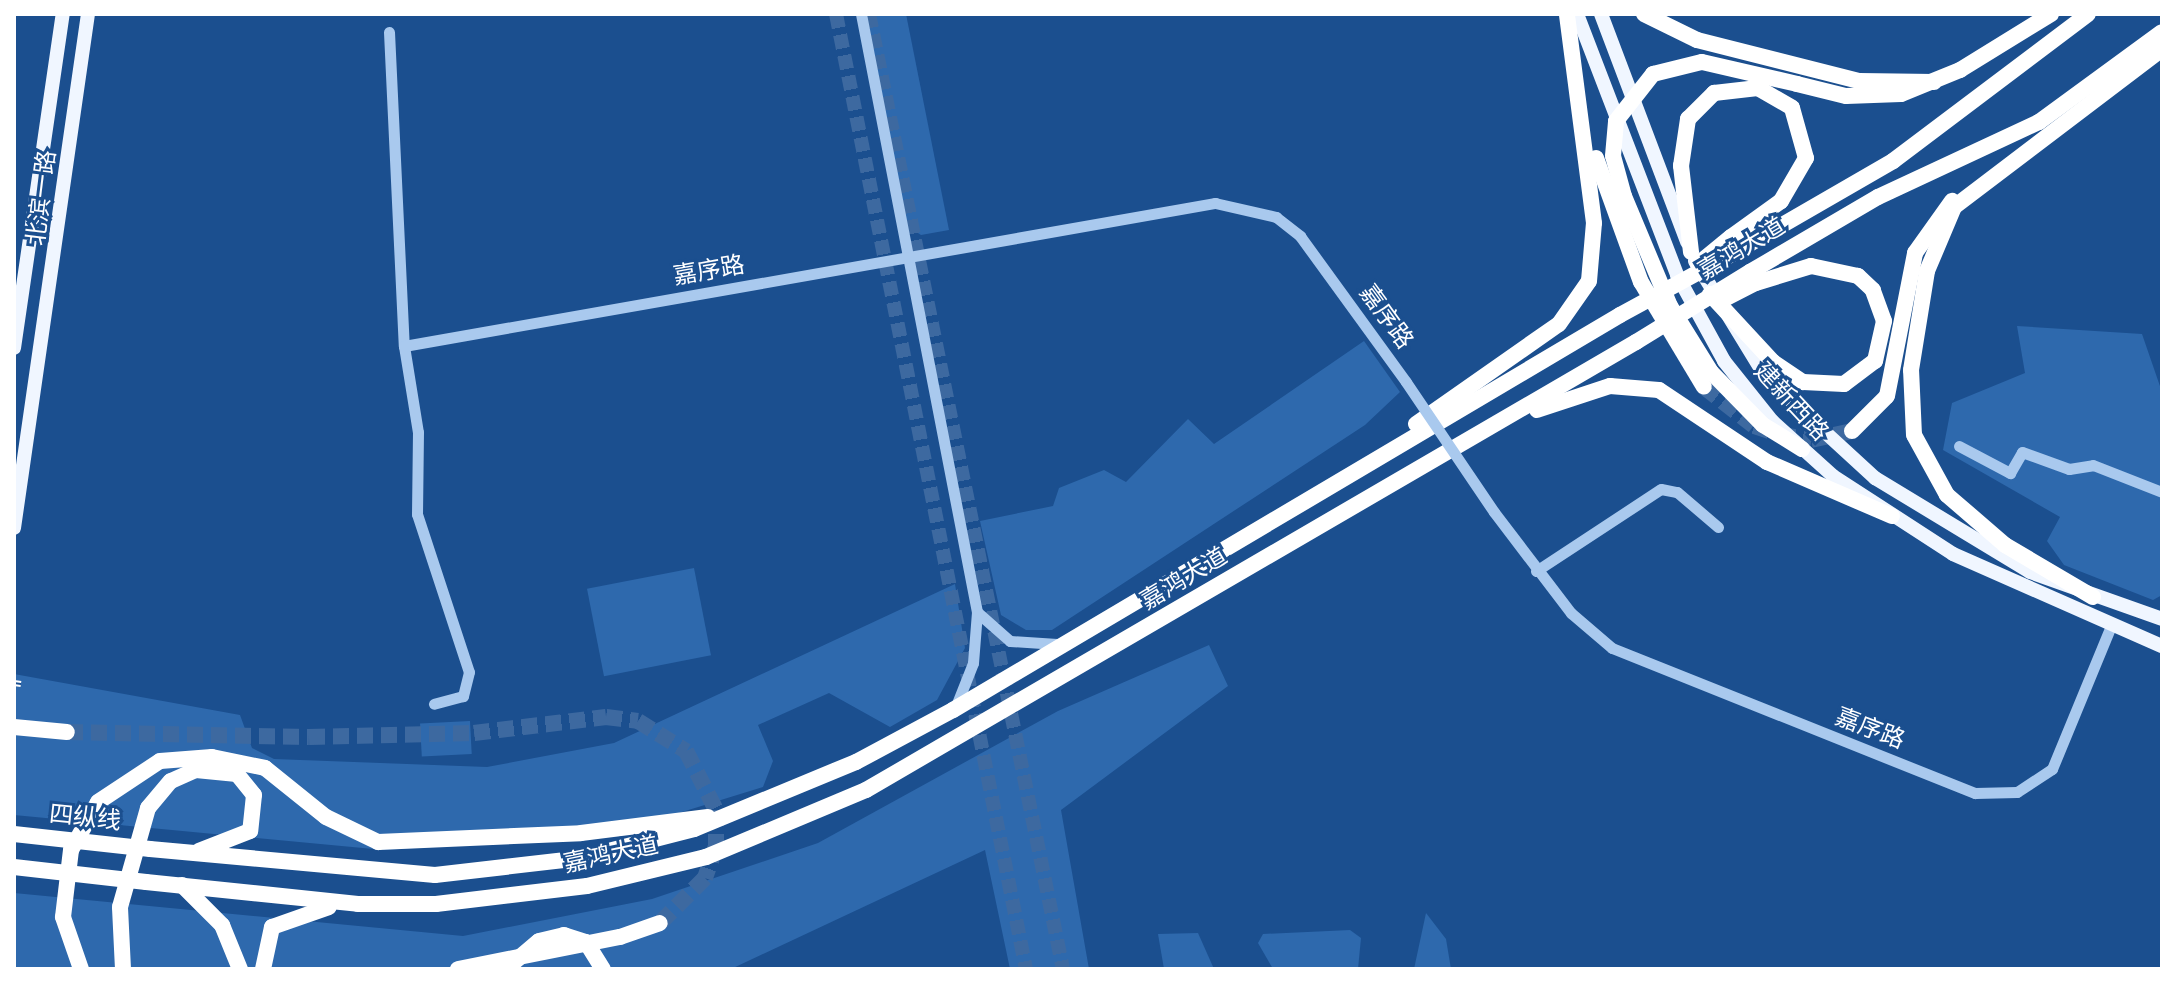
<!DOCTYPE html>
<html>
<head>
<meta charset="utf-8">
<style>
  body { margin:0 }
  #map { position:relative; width:2176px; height:983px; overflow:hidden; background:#1b4f8f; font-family:"DejaVu Sans","Noto Sans SC",sans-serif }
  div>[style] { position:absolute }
  .green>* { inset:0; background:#2e69ad; transform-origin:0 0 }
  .major-tunnel>* { height:14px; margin-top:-7px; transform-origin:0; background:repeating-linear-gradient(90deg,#3d69a0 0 14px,transparent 0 21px) }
  .highway-tunnel>* { height:16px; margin-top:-8px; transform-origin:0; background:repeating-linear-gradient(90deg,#3d69a0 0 16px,transparent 0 24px) }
  .minor>* { height:11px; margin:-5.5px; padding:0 5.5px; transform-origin:5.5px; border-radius:5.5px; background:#a9c9ee }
  .major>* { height:14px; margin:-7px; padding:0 7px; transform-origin:7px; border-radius:7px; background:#f0f6ff }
  .highway>* { height:16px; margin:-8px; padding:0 8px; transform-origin:8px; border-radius:8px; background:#fff }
  .rail>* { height:6px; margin-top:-3px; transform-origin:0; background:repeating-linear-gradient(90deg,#1b4f8f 0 9px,#fff 0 18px); box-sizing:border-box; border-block:2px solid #fff }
  .minor-bridge>* { height:11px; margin:-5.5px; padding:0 5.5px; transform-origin:5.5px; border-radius:5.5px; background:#a9c9ee }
  .highway-bridge>* { height:16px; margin:-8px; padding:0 8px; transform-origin:8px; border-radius:8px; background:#fff }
  span { translate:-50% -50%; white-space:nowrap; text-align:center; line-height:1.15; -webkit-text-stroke:6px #1b4f8f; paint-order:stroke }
  .street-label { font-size:24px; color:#fff }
  .frame { position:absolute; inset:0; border:16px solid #fff; pointer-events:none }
</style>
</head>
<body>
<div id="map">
  <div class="green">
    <div style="clip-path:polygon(867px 14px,906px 14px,949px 230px,921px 235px,907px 226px)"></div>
    <div style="clip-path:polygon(2017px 326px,2142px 334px,2162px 392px,2162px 595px,2153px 600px,2064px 565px,2047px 541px,2060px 517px,1943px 450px,1952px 403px,2025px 373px)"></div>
    <div style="clip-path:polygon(1364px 341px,1400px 392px,1365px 425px,1052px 630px,1026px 630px,1001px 615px,980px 521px,1053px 506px,1059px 488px,1104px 470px,1126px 482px,1188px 419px,1214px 444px)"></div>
    <div style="left:694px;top:568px;width:89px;height:109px;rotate:79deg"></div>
    <div style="clip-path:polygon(955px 584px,965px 648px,937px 700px,890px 727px,829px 693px,758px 725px,773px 761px,763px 787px,669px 816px,546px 840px,384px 850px,14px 815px,14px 674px,240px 715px,252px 748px,274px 759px,487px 767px,614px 743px)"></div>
    <div style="clip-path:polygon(1209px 645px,1228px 686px,1061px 810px,1089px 969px,1010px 969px,985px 850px,731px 969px,14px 969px,14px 893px,463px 936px,652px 899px,818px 843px,1058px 711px)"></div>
    <div style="left:470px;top:721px;width:33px;height:50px;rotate:87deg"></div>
    <div style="clip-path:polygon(1426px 913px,1446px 939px,1451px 969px,1414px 969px)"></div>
    <div style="clip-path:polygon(1350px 930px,1361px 938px,1358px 969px,1273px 969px,1258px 943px,1263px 934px)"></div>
    <div style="clip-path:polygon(1198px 933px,1214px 969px,1164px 969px,1158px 934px)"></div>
  </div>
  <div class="major-tunnel">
    <div style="left:836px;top:14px;width:974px;rotate:78.75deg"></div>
    <div style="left:869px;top:14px;width:975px;rotate:78.52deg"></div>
  </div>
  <div class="highway-tunnel">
    <div style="left:1704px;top:387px;width:63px;rotate:38deg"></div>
    <div style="left:1754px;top:426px;width:26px;rotate:18deg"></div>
    <div style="left:1779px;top:434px;width:33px;rotate:11deg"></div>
    <div style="left:1811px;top:440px;width:42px;rotate:-12.4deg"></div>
    <div style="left:67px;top:732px;width:242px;rotate:1.2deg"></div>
    <div style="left:309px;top:737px;width:165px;rotate:-1.4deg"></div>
    <div style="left:474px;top:733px;width:133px;rotate:-6.9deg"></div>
    <div style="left:606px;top:717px;width:32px;rotate:7deg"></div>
    <div style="left:638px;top:721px;width:57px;rotate:32deg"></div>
    <div style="left:686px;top:751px;width:66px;rotate:63deg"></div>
    <div style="left:716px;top:810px;width:36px;rotate:90deg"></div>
    <div style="left:716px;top:846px;width:34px;rotate:109deg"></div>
    <div style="left:705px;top:878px;width:64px;rotate:135deg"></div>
  </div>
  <div class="minor">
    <div style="left:861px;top:14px;width:609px;rotate:79.02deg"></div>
    <div style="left:977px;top:612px;width:51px;rotate:94.5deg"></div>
    <div style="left:973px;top:663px;width:46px;rotate:111.6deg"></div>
    <div style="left:389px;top:32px;width:314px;rotate:87.3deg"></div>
    <div style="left:404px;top:346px;width:87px;rotate:80.8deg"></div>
    <div style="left:418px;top:432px;width:82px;rotate:90.7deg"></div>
    <div style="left:417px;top:514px;width:166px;rotate:71.8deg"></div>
    <div style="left:469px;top:672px;width:25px;rotate:104deg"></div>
    <div style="left:463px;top:696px;width:30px;rotate:165deg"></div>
    <div style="left:404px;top:346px;width:824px;rotate:-10deg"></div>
    <div style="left:1215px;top:203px;width:63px;rotate:12.9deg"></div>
    <div style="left:1276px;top:217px;width:31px;rotate:38deg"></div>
    <div style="left:1300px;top:236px;width:180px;rotate:54deg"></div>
    <div style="left:1959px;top:446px;width:58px;rotate:27.9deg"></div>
    <div style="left:2010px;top:473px;width:24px;rotate:-60deg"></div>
    <div style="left:2022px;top:452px;width:50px;rotate:19.9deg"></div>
    <div style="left:2069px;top:469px;width:24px;rotate:-9deg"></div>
    <div style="left:2093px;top:465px;width:74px;rotate:21.4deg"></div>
    <div style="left:1494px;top:512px;width:127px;rotate:52.7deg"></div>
    <div style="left:1571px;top:613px;width:54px;rotate:40.5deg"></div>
    <div style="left:1612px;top:648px;width:391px;rotate:21.8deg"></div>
    <div style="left:1975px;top:793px;width:42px;rotate:-1.4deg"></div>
    <div style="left:2017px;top:792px;width:42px;rotate:-33.3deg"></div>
    <div style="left:2052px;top:769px;width:155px;rotate:-67.6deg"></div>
    <div style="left:1536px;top:571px;width:149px;rotate:-33.3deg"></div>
    <div style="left:1661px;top:489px;width:16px;rotate:11deg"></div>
    <div style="left:1677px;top:492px;width:54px;rotate:40.5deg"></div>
    <div style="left:977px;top:612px;width:44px;rotate:41.3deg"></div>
    <div style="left:1010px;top:641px;width:47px;rotate:3.7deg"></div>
  </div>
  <div class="major">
    <div style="left:1577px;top:14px;width:280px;rotate:69deg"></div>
    <div style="left:1677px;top:275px;width:98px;rotate:61.3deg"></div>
    <div style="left:1724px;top:361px;width:77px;rotate:51.3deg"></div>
    <div style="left:1772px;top:421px;width:82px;rotate:42deg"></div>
    <div style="left:1833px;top:476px;width:143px;rotate:33deg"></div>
    <div style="left:1953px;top:554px;width:228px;rotate:23.8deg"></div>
    <div style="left:1601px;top:14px;width:244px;rotate:69.3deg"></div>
    <div style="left:1695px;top:261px;width:138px;rotate:58.6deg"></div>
    <div style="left:1767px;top:379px;width:147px;rotate:42.5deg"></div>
    <div style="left:1875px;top:478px;width:181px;rotate:31.2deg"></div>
    <div style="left:2030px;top:572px;width:140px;rotate:19.6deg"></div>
    <div style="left:14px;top:348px;width:338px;rotate:-81.7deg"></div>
    <div style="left:14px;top:528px;width:519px;rotate:-81.81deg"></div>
  </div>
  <div class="highway">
    <div style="left:1644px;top:14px;width:59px;rotate:26.1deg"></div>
    <div style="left:1697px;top:40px;width:167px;rotate:14.2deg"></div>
    <div style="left:1859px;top:81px;width:75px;rotate:0.8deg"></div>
    <div style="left:1797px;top:84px;width:50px;rotate:13.8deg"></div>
    <div style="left:1846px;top:96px;width:55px;rotate:-2.1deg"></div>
    <div style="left:1901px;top:94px;width:64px;rotate:-22.1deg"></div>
    <div style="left:1960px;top:70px;width:107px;rotate:-31.6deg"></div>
    <div style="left:1596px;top:158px;width:132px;rotate:70.1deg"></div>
    <div style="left:1641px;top:282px;width:122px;rotate:59deg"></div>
    <div style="left:1624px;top:196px;width:119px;rotate:67.3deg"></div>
    <div style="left:1670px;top:306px;width:78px;rotate:58.2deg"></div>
    <div style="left:1711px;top:372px;width:74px;rotate:45.5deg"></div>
    <div style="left:1763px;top:425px;width:46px;rotate:31.6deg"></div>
    <div style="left:1739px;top:250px;width:178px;rotate:-30deg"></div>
    <div style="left:1893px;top:161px;width:244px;rotate:-37deg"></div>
    <div style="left:1691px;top:252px;width:87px;rotate:-96.6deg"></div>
    <div style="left:1681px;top:166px;width:48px;rotate:-81.5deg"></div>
    <div style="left:1688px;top:119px;width:37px;rotate:-45deg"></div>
    <div style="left:1714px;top:93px;width:44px;rotate:-6.5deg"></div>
    <div style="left:1758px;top:88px;width:39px;rotate:30deg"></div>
    <div style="left:1792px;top:108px;width:52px;rotate:74.4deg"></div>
    <div style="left:1806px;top:158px;width:50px;rotate:120.2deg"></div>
    <div style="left:1781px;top:201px;width:62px;rotate:144.2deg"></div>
    <div style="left:1750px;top:272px;width:148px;rotate:-30.4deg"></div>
    <div style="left:1878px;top:197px;width:178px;rotate:-25deg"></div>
    <div style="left:2039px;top:122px;width:152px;rotate:-36.2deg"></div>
    <div style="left:1710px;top:294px;width:93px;rotate:47.2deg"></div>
    <div style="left:1773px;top:362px;width:36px;rotate:34deg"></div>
    <div style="left:1803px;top:382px;width:41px;rotate:2.8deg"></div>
    <div style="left:1844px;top:384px;width:39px;rotate:-37deg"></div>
    <div style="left:1875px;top:361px;width:41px;rotate:-77.3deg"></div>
    <div style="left:1884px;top:321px;width:33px;rotate:-110deg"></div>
    <div style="left:1873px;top:290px;width:21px;rotate:-137deg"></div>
    <div style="left:1858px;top:276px;width:48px;rotate:-168deg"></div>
    <div style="left:1811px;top:266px;width:58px;rotate:162.8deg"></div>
    <div style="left:1537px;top:410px;width:77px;rotate:-18.2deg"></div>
    <div style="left:1610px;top:386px;width:49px;rotate:4.7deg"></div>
    <div style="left:1659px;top:390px;width:130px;rotate:33.7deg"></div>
    <div style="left:1767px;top:462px;width:136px;rotate:23.4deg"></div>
    <div style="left:1416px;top:424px;width:174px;rotate:-35deg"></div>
    <div style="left:1559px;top:324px;width:52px;rotate:-55.1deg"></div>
    <div style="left:1589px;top:281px;width:58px;rotate:-85.1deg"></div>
    <div style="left:1594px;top:223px;width:211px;rotate:-97.4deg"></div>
    <div style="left:1852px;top:431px;width:49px;rotate:-45deg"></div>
    <div style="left:1887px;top:396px;width:146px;rotate:-78.9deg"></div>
    <div style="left:1915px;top:253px;width:64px;rotate:-54.6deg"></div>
    <div style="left:2093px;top:597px;width:102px;rotate:-149.4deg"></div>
    <div style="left:2005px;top:545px;width:77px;rotate:-139.2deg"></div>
    <div style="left:1947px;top:495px;width:68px;rotate:-118.8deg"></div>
    <div style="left:1914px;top:435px;width:65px;rotate:-92.6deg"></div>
    <div style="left:1911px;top:370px;width:100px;rotate:-80.8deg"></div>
    <div style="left:1927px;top:271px;width:69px;rotate:-67.1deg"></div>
    <div style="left:1954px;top:207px;width:261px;rotate:-37.2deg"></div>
    <div style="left:14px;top:727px;width:53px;rotate:5.4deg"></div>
    <div style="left:150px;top:849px;width:286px;rotate:5.2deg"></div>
    <div style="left:435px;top:875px;width:147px;rotate:-6.6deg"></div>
    <div style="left:581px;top:858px;width:117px;rotate:-14.4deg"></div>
    <div style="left:694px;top:829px;width:175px;rotate:-22.5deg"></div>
    <div style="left:856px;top:762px;width:110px;rotate:-28.2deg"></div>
    <div style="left:953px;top:710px;width:775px;rotate:-30.63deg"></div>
    <div style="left:146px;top:882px;width:213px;rotate:5.9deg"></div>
    <div style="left:358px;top:904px;width:78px"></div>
    <div style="left:436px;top:904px;width:152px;rotate:-6.8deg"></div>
    <div style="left:587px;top:886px;width:122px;rotate:-13.7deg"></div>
    <div style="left:706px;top:857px;width:173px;rotate:-22.7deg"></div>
    <div style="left:866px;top:790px;width:891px;rotate:-30.19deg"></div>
    <div style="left:182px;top:885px;width:57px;rotate:45deg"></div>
    <div style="left:222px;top:925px;width:48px;rotate:67.8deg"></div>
    <div style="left:620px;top:937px;width:42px;rotate:-19.3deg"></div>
    <div style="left:81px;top:969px;width:55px;rotate:-109.1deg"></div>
    <div style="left:63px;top:917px;width:67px;rotate:-83.2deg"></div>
    <div style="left:71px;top:850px;width:55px;rotate:-60.6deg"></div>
    <div style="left:98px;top:802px;width:74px;rotate:-33.5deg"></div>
    <div style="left:160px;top:761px;width:52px;rotate:-4.4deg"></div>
    <div style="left:212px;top:757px;width:54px;rotate:11.7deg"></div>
    <div style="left:265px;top:768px;width:78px;rotate:38.8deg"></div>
    <div style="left:326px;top:817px;width:58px;rotate:25.7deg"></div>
    <div style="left:378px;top:842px;width:203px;rotate:-2.5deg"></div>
    <div style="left:581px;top:833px;width:128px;rotate:-7.2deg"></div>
    <div style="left:123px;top:969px;width:62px;rotate:-92.8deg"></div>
    <div style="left:120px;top:907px;width:103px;rotate:-74.2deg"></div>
    <div style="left:148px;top:808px;width:35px;rotate:-50deg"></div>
    <div style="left:171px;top:781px;width:27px;rotate:-24deg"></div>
    <div style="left:196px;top:770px;width:41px;rotate:5.6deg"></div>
    <div style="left:237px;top:774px;width:27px;rotate:51deg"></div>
    <div style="left:254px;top:795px;width:36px;rotate:96deg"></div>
    <div style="left:250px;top:831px;width:55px;rotate:158.6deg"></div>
    <div style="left:263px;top:969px;width:43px;rotate:-77.9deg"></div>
    <div style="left:272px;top:927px;width:60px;rotate:-19.3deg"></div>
    <div style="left:506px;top:969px;width:43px;rotate:-40.3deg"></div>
    <div style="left:539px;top:941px;width:26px;rotate:-13deg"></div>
    <div style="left:564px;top:935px;width:23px;rotate:18deg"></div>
    <div style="left:586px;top:942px;width:32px;rotate:58deg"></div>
  </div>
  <div class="rail">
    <div style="left:14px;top:683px;width:7px;rotate:8deg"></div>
  </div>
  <div class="minor-bridge">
    <div style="left:1406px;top:382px;width:157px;rotate:55.9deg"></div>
  </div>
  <div class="highway-bridge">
    <div style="left:1624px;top:196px;width:41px;rotate:-105.4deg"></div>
    <div style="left:1613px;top:156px;width:35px;rotate:-85deg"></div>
    <div style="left:1616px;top:121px;width:60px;rotate:-51.8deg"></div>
    <div style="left:1653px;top:74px;width:50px;rotate:-13.8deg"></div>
    <div style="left:1702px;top:62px;width:98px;rotate:13deg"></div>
    <div style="left:1698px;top:264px;width:43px;rotate:-39.3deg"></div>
    <div style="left:1724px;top:299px;width:36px;rotate:-27deg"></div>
    <div style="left:1620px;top:315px;width:136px;rotate:-28.6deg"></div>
    <div style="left:1636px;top:342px;width:134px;rotate:-31.6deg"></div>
    <div style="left:14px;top:834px;width:137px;rotate:6.3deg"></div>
    <div style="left:14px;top:867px;width:133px;rotate:6.5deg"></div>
    <div style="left:458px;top:969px;width:165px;rotate:-11.2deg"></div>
  </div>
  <div class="street-label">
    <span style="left:42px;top:198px;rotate:-83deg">北滨一路</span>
    <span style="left:1742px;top:249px;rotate:-31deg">嘉鸿大道</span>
    <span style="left:709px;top:271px;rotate:-10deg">嘉序路</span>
    <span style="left:1386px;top:317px;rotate:54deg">嘉序路</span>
    <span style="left:1791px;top:402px;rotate:47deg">建新西路</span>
    <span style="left:1184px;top:579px;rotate:-31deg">嘉鸿大道</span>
    <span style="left:1870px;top:729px;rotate:21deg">嘉序路</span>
    <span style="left:85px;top:818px;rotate:6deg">四纵线</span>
    <span style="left:611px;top:855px;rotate:-12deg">嘉鸿大道</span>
  </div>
  <div class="frame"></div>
</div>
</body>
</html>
